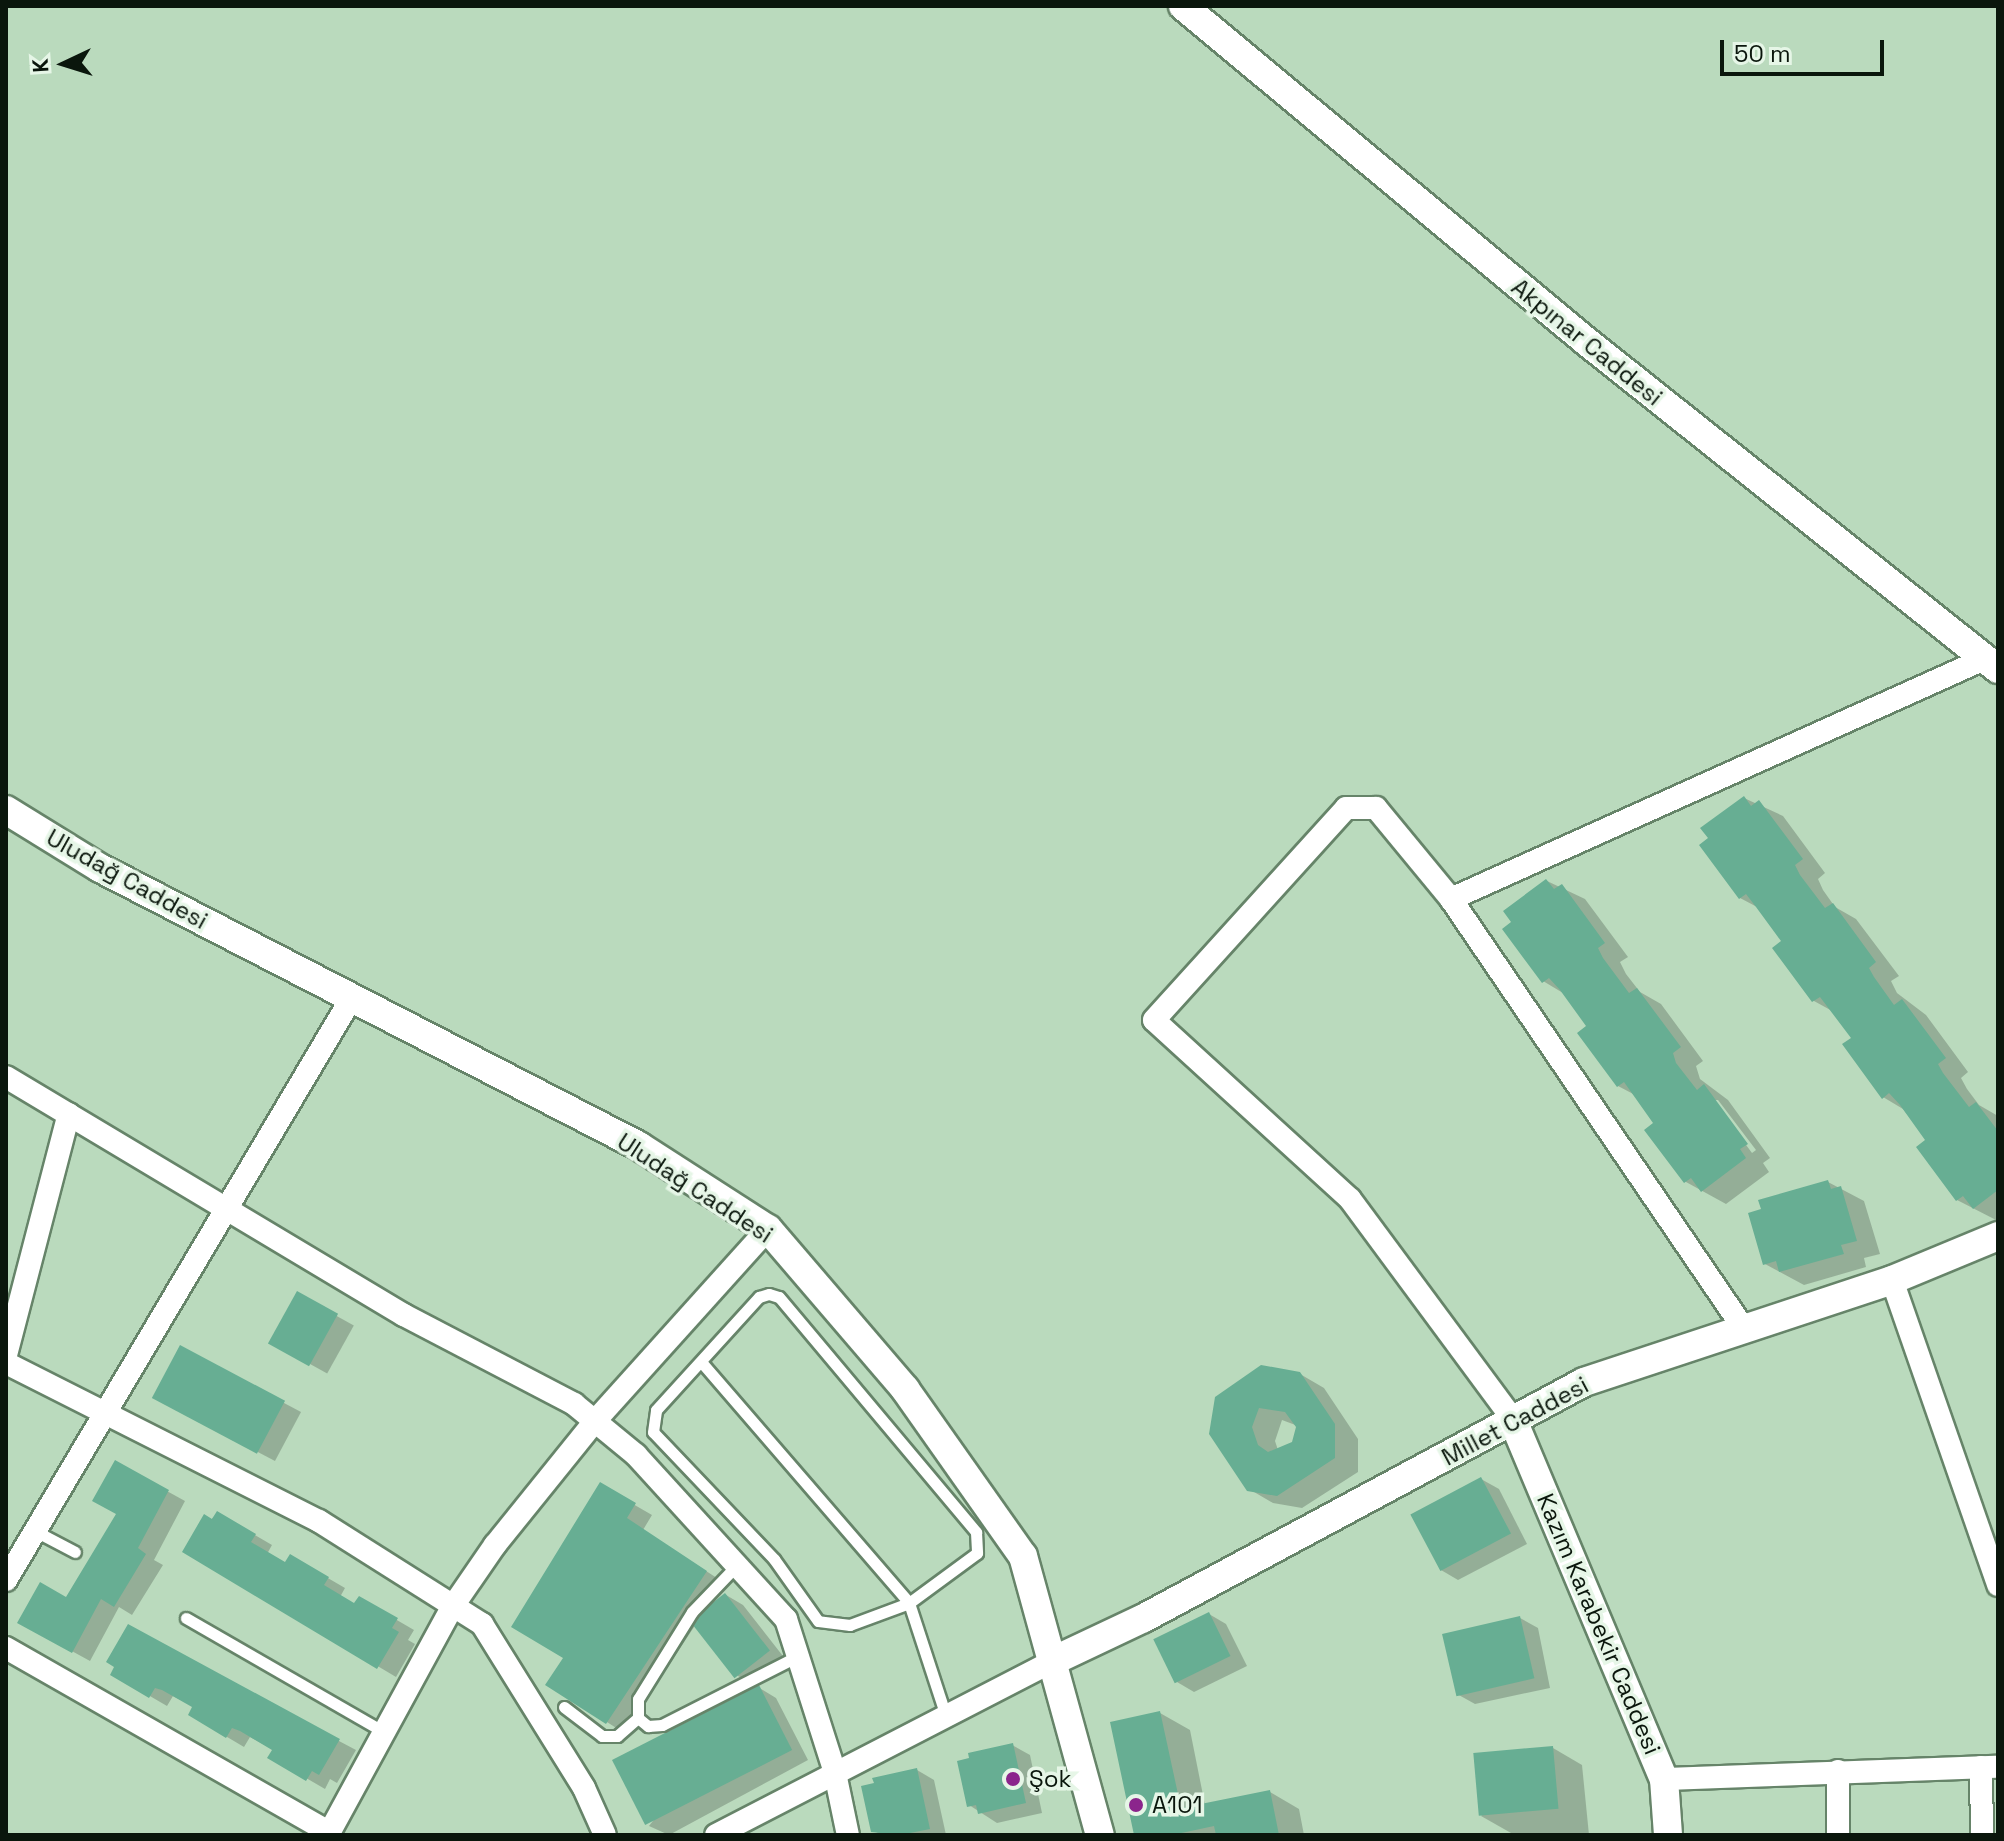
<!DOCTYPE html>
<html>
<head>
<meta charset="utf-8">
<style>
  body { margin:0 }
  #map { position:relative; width:2004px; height:1841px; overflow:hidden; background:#badabd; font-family:"Space Grotesk",sans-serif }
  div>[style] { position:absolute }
  .shadow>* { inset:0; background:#0003; transform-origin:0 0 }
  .building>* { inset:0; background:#67ae93; transform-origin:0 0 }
  .roads { filter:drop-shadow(2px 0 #668469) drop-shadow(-2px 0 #668469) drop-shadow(0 2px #668469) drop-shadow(0 -2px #668469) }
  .service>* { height:11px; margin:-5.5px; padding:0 5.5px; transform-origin:5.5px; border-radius:5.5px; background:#fff }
  .minor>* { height:22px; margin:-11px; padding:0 11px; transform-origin:11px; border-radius:11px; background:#fff }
  .tertiary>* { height:28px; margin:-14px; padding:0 14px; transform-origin:14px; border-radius:14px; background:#fff }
  .dots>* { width:22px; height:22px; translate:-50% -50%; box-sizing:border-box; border:4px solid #e6f6e7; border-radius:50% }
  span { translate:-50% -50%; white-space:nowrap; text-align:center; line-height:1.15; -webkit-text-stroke:7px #e6f6e7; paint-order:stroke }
  .street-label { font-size:24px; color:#0a160c }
  .poi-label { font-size:24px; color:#0a160c }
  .left { translate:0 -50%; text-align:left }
  .frame { position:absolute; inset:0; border:8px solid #0a160c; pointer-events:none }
  .north { position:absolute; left:24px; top:24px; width:80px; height:80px; -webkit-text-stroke:6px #e6f6e7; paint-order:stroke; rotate:266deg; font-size:22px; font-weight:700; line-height:32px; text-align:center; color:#0a160c }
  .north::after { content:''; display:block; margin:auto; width:28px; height:36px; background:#0a160c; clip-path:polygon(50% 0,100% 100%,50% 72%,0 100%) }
  .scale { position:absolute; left:1720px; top:40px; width:164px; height:36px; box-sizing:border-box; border:4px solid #0a160c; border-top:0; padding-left:10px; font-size:24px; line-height:28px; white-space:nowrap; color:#0a160c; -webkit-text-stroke:6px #e6f6e7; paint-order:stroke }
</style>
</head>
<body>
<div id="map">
  <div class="shadow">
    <div style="clip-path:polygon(1744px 798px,1783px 816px,1825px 873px,1818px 879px,1823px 890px,1835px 907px,1856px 919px,1899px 976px,1891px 981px,1897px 993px,1926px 1015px,1968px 1072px,1961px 1078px,1967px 1089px,1979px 1105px,1998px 1116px,1998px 1221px,1957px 1200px,1928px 1140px,1903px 1109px,1883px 1097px,1854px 1038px,1834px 1012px,1814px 1001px,1784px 942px,1759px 908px,1740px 898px)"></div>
    <div style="clip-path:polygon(evenodd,1547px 881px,1585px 899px,1628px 957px,1620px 962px,1626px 974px,1640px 992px,1661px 1004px,1703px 1061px,1696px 1066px,1700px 1079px,1728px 1100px,1770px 1158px,1763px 1163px,1769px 1172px,1726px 1204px,1686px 1182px,1656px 1123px,1637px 1096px,1618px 1086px,1589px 1027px,1563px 993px,1543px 981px,1514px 922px,1547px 881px,1713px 1100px,1718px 1100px,1756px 1150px,1752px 1153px,1713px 1100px)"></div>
    <div style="clip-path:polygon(1828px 1182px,1864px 1201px,1880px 1254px,1864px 1258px,1866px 1267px,1804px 1285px,1765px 1264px)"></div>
    <div style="left:297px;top:1294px;width:65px;height:55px;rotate:29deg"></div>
    <div style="clip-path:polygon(181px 1348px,301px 1412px,275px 1461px,172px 1407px)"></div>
    <div style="clip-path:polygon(evenodd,1300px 1374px,1324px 1388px,1358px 1439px,1358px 1472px,1302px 1508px,1273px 1503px,1249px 1489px,1211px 1434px,1300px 1374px,1282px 1420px,1298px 1426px,1294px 1444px,1278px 1450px,1275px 1441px,1282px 1420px)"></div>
    <div style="clip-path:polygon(116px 1463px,185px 1501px,154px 1560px,163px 1565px,132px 1615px,119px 1607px,90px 1661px,37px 1632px,67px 1599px,119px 1514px)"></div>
    <div style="clip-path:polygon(1481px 1479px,1499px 1489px,1527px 1544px,1458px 1580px,1441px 1570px)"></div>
    <div style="clip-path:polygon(600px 1485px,652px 1515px,643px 1530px,723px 1582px,698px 1621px,726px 1595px,743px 1605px,786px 1660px,756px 1686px,776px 1698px,808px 1760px,669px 1835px,649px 1826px,758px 1688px,738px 1676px,696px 1624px,624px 1733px,548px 1684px,566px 1657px)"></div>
    <div style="clip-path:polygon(217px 1513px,272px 1545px,267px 1554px,286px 1564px,290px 1556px,345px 1588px,340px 1597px,355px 1606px,359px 1598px,414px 1630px,408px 1640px,415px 1644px,396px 1677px,184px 1551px)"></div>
    <div style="clip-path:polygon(1209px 1614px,1226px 1624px,1247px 1666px,1194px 1692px,1177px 1682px)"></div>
    <div style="clip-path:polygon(1520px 1618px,1538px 1628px,1550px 1688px,1475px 1704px,1457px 1694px)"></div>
    <div style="clip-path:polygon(112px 1674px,339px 1741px,356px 1750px,337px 1783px,330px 1779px,325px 1789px,270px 1757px,274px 1750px,250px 1737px,244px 1747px,190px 1715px,194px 1707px,173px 1696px,167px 1706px)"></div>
    <div style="clip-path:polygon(1160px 1713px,1190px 1730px,1205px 1805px,1270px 1792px,1299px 1809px,1304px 1835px,1136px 1835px)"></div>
    <div style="clip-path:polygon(1012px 1745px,1030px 1755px,1042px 1813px,997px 1823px,969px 1805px)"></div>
    <div style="clip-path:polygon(1553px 1748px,1582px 1765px,1589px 1835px,1511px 1833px,1481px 1816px)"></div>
    <div style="clip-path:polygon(917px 1770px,934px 1780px,946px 1835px,881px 1835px,873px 1830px)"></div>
  </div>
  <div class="building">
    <div style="clip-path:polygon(1744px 796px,1751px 806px,1759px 800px,1803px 859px,1795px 865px,1800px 875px,1825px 908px,1833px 903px,1876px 962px,1869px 968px,1874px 977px,1894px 1005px,1902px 999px,1946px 1058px,1938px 1064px,1943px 1073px,1969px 1107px,1976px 1102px,1998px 1131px,1998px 1190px,1973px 1209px,1963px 1196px,1956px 1201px,1916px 1147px,1925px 1140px,1900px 1105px,1889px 1093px,1882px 1099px,1842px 1044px,1851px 1038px,1820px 997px,1812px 1002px,1772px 948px,1781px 941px,1756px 907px,1746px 894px,1739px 899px,1699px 845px,1708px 838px,1700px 828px)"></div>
    <div style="clip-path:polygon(1546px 879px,1554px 889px,1562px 884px,1605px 943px,1598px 948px,1603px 958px,1629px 993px,1637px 988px,1681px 1047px,1673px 1053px,1676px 1063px,1697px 1090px,1704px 1084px,1748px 1144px,1740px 1149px,1746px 1158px,1701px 1192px,1691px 1178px,1684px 1183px,1644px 1130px,1653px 1123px,1624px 1082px,1617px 1087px,1577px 1033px,1586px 1026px,1560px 990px,1549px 978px,1542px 983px,1502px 929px,1511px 922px,1503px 911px)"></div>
    <div style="clip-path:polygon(1828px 1180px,1831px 1189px,1841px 1186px,1857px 1241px,1841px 1245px,1844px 1254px,1779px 1272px,1776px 1261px,1763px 1265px,1748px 1213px,1761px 1209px,1758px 1200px)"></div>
    <div style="left:297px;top:1291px;width:47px;height:60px;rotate:29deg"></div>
    <div style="left:180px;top:1345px;width:119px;height:60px;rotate:28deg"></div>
    <div style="clip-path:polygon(evenodd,1261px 1365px,1300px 1372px,1335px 1424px,1335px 1458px,1277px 1496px,1247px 1491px,1209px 1434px,1215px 1397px,1261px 1365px,1259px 1408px,1285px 1412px,1296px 1427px,1292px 1442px,1268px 1452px,1258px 1445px,1252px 1427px,1259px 1408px)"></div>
    <div style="clip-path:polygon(115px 1460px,169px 1490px,138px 1548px,146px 1554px,114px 1607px,101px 1599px,72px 1653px,17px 1623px,40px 1582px,66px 1597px,116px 1514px,92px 1501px)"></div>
    <div style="left:1481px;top:1477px;width:64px;height:80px;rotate:62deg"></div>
    <div style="clip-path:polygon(600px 1482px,636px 1503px,627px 1518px,707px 1571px,606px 1724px,545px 1685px,563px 1658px,511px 1627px)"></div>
    <div style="clip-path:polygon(217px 1511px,256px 1534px,251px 1542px,285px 1562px,290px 1554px,329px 1577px,324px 1585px,354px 1603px,359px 1596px,398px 1618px,392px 1628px,399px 1632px,377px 1669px,182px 1552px,204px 1514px,212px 1519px)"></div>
    <div style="left:725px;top:1593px;width:73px;height:45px;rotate:52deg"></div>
    <div style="left:1209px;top:1612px;width:49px;height:62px;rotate:64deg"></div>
    <div style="left:1520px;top:1616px;width:64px;height:80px;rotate:77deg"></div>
    <div style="clip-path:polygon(128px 1624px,340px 1739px,319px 1775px,312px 1771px,306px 1781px,267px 1758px,272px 1750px,240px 1731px,232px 1728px,226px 1738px,188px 1715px,192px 1707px,162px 1690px,155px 1688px,149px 1698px,110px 1675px,114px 1667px,106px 1662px)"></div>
    <div style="left:759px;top:1685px;width:73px;height:165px;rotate:63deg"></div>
    <div style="clip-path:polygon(1160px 1711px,1181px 1808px,1270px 1790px,1279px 1835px,1216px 1835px,1214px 1826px,1172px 1835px,1134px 1835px,1110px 1722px)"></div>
    <div style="clip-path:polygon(1013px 1743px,1026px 1803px,978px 1814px,976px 1805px,967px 1807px,957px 1761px,969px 1758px,968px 1753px)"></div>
    <div style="left:1553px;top:1746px;width:63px;height:80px;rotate:85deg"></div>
    <div style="clip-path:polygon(917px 1768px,930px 1829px,900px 1835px,871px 1832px,861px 1786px,874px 1783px,872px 1778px)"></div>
  </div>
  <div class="roads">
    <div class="service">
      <div style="left:769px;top:1294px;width:10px;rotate:17deg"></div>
      <div style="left:779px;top:1297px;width:307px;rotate:50deg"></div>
      <div style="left:976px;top:1532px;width:21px;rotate:87deg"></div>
      <div style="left:977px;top:1553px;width:84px;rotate:143.7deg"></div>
      <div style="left:909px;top:1603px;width:63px;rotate:159.6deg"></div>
      <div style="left:850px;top:1625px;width:32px;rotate:-173deg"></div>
      <div style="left:818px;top:1621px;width:76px;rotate:-125.4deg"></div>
      <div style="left:774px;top:1559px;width:175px;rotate:-133.6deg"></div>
      <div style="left:653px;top:1432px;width:22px;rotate:-82deg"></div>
      <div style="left:656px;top:1410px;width:153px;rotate:-47.7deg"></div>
      <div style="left:759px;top:1297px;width:10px;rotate:-17deg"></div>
      <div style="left:703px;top:1364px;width:316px;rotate:49.2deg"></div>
      <div style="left:909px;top:1603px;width:119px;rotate:71.9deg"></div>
      <div style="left:35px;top:1531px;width:45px;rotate:27.7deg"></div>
      <div style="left:737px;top:1565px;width:65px;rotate:133.8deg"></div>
      <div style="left:692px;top:1612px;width:102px;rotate:121.8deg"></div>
      <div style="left:638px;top:1699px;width:19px;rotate:90deg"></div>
      <div style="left:638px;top:1718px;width:13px;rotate:39deg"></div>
      <div style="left:648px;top:1726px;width:14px;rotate:-4deg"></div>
      <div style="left:662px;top:1725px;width:153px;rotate:-26.9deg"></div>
      <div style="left:186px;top:1618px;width:228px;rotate:29.9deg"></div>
      <div style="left:564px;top:1707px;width:48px;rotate:37.3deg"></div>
      <div style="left:602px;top:1736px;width:15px"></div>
      <div style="left:617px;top:1736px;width:28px;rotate:-41deg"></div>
    </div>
    <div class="minor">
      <div style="left:1451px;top:899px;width:585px;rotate:-24.24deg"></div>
      <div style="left:6px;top:1077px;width:464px;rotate:30.9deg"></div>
      <div style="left:404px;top:1315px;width:192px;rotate:27.6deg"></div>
      <div style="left:574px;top:1404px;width:80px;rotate:39.4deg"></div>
      <div style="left:636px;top:1455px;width:222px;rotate:47.6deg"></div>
      <div style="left:786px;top:1619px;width:162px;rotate:72.3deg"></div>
      <div style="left:835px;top:1773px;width:63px;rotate:78.2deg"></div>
      <div style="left:1892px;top:1280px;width:323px;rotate:70.8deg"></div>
      <div style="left:6px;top:1355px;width:249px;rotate:-75.4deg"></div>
      <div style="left:6px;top:1363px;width:351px;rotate:26.8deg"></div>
      <div style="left:319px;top:1521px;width:193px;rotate:32.3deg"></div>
      <div style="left:482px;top:1624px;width:193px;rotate:58.1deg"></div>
      <div style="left:584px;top:1788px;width:51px;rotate:65.9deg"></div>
      <div style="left:1512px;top:1418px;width:272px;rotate:-126.5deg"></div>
      <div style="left:1350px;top:1199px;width:265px;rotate:-137.6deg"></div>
      <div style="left:1154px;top:1020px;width:286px;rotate:-47.8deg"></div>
      <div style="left:1346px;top:808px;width:30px"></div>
      <div style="left:1376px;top:808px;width:118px;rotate:50.5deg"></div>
      <div style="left:1451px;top:899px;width:517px;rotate:55.73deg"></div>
      <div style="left:6px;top:1580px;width:676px;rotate:-59.3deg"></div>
      <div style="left:6px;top:1648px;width:373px;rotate:29.7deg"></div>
      <div style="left:1981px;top:1767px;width:68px;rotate:89.2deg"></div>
      <div style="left:1664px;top:1779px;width:334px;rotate:-2.1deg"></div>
      <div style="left:328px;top:1835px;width:261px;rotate:-61.4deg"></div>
      <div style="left:453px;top:1606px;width:74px;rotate:-55.5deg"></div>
      <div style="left:495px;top:1545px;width:159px;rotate:-51.1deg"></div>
      <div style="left:595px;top:1421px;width:258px;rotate:-48deg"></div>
      <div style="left:716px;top:1835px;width:382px;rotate:-27.3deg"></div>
      <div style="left:1838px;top:1835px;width:64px;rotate:-90deg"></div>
    </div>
    <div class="tertiary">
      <div style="left:1183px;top:6px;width:525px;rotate:39.75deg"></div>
      <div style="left:1587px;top:342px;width:525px;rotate:38.51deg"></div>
      <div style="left:6px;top:810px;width:110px;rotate:31.7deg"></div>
      <div style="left:100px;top:868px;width:606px;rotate:27.28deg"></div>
      <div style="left:639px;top:1146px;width:153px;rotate:32.8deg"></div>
      <div style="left:768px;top:1229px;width:211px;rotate:49.4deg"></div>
      <div style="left:905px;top:1389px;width:204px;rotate:54.8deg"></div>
      <div style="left:1023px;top:1556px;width:289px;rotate:74.6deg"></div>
      <div style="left:1512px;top:1418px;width:392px;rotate:67.2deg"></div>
      <div style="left:1664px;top:1779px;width:56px;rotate:85.9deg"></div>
      <div style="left:1055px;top:1660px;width:98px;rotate:-25.3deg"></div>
      <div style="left:1144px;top:1618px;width:499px;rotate:-28.2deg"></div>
      <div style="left:1584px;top:1382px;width:324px;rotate:-18.3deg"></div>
      <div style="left:1892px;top:1280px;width:115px;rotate:-22.5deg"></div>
    </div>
  </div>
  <div class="dots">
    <div style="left:1013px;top:1779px;background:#8b258c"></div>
    <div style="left:1136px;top:1805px;background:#8b258c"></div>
  </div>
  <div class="street-label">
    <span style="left:1587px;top:342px;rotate:39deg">Akpınar Caddesi</span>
    <span style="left:127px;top:879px;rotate:29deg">Uludağ Caddesi</span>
    <span style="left:695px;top:1188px;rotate:33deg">Uludağ Caddesi</span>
    <span style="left:1515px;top:1421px;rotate:-28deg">Millet Caddesi</span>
    <span style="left:1599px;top:1624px;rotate:67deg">Kazım Karabekir Caddesi</span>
  </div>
  <div class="poi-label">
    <span class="left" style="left:1029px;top:1779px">Şok</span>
    <span class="left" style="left:1152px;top:1805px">A101</span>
  </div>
  <div class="frame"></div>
  <div class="north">K</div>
  <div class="scale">50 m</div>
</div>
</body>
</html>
